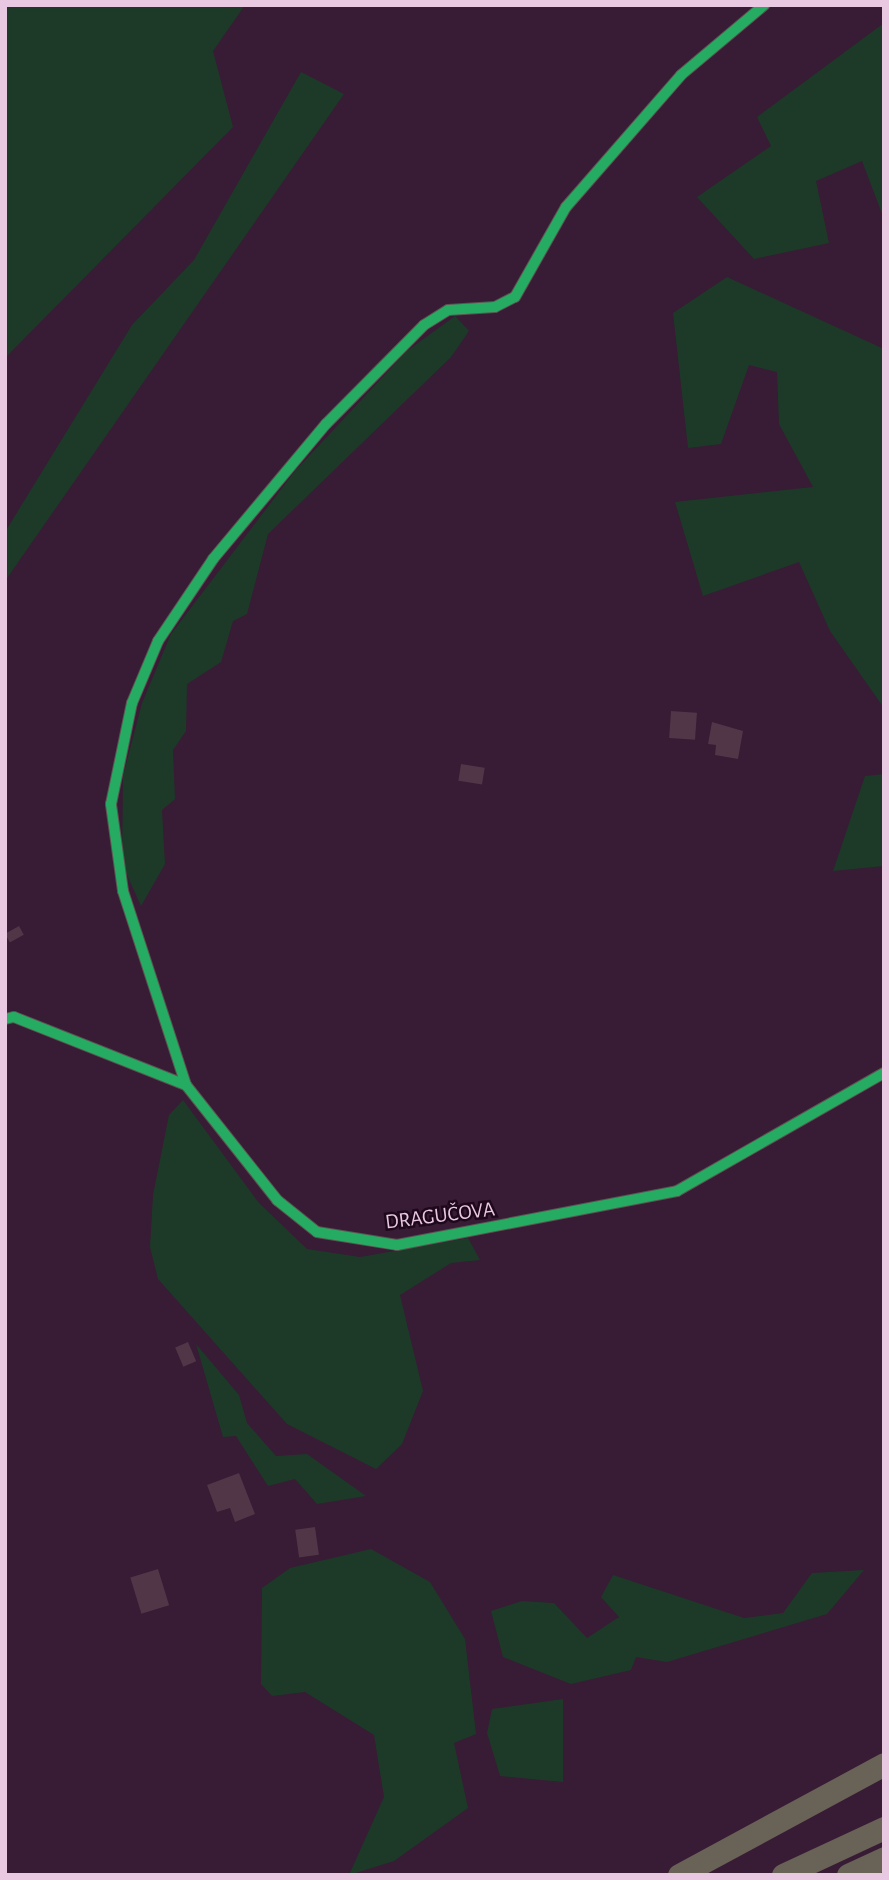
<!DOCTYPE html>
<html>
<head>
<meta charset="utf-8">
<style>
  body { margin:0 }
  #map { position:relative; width:889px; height:1880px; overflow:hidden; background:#381b34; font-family:"Alegreya Sans",sans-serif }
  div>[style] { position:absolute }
  .green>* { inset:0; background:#1d3a29 }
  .building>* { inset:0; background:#503647; transform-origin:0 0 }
  .street>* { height:12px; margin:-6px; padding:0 6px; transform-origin:6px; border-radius:6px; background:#5b5350 }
  .highway>* { height:23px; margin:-11.5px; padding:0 11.5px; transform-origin:11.5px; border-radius:11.5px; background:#696257 }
  .cycleway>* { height:10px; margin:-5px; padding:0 5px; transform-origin:5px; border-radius:5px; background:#26ab63 }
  span { translate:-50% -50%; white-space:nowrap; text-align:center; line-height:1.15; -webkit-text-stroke:5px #1e081b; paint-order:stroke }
  .street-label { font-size:21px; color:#e9c8e1 }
  .frame { position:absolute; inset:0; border:7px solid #e9c8e1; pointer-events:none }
</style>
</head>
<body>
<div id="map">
  <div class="green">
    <div style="clip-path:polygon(5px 5px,245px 5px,213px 51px,233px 127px,5px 358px)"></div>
    <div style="clip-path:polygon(884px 23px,884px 219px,862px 161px,816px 181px,829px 243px,754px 259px,697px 197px,771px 146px,757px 117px)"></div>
    <div style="clip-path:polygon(301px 72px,344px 94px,5px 581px,5px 532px,132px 325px,194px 260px)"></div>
    <div style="clip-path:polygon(727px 277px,884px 349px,884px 708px,830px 631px,799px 562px,703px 596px,675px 502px,813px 487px,779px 424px,777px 372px,749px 365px,721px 444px,688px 448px,673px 313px)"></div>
    <div style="clip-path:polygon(455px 316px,469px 331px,451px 357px,268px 534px,247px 614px,233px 621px,221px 662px,187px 684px,186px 731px,173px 750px,175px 799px,162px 810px,165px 864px,141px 906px,122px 864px,123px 776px,142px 703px,171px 634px,295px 471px,407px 351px)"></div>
    <div style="clip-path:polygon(884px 774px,884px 866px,833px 871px,865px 776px)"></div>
    <div style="clip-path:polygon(183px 1100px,259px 1203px,307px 1249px,360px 1257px,468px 1238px,480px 1260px,451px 1263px,400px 1295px,423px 1391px,402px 1444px,376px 1469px,287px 1424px,158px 1279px,150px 1247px,153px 1195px,169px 1115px)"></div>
    <div style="clip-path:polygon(196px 1344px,239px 1395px,247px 1423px,276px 1456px,307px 1454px,366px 1496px,317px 1504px,295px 1479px,268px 1486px,236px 1436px,223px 1437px)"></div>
    <div style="clip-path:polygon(371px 1549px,430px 1582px,465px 1639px,476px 1734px,454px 1743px,468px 1808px,394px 1861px,349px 1875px,384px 1797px,374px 1735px,305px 1692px,272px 1696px,261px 1684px,262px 1588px,290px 1568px)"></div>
    <div style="clip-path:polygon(864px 1570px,827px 1614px,667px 1662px,636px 1657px,631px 1670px,571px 1684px,503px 1657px,491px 1611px,522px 1601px,554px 1603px,587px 1638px,619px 1617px,601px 1597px,613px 1575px,744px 1618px,783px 1613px,812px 1573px)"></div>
    <div style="clip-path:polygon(563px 1699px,563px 1782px,500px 1776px,487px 1733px,492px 1709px)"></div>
  </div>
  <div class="building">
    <div style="left:671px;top:711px;width:26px;height:27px;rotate:4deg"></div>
    <div style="clip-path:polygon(712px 722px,743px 731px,738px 759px,715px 755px,716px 745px,708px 744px)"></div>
    <div style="left:461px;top:764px;width:24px;height:17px;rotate:9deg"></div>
    <div style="left:19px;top:926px;width:10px;height:16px;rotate:61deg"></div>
    <div style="left:188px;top:1342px;width:21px;height:14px;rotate:67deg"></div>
    <div style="clip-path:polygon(239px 1473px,255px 1514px,235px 1522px,230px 1508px,217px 1512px,207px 1485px)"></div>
    <div style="left:315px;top:1527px;width:28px;height:20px;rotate:82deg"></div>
    <div style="left:158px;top:1569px;width:38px;height:29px;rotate:73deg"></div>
  </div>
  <div class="street">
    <div style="left:5px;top:1019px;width:9px;rotate:-13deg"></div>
    <div style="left:14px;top:1017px;width:185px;rotate:21.6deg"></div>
    <div style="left:186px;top:1085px;width:147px;rotate:51.6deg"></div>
    <div style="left:277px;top:1200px;width:51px;rotate:38.7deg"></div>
    <div style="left:317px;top:1232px;width:81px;rotate:9.2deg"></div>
    <div style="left:397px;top:1245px;width:285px;rotate:-10.9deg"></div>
    <div style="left:677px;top:1191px;width:238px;rotate:-29.7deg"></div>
    <div style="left:186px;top:1085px;width:204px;rotate:-108deg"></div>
    <div style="left:123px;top:891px;width:88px;rotate:-97.9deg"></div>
    <div style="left:111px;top:804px;width:103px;rotate:-78.3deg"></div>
    <div style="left:132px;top:703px;width:67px;rotate:-67.2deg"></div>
    <div style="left:158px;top:641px;width:99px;rotate:-56.1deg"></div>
    <div style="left:213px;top:559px;width:176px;rotate:-50.1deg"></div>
    <div style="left:326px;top:424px;width:139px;rotate:-45.3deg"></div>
    <div style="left:424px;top:325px;width:28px;rotate:-32deg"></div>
    <div style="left:448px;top:310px;width:47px;rotate:-3.7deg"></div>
    <div style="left:495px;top:307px;width:22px;rotate:-27deg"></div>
    <div style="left:515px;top:297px;width:103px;rotate:-60.5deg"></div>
    <div style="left:566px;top:207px;width:175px;rotate:-48.9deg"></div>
    <div style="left:681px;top:75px;width:109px;rotate:-40.1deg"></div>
  </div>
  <div class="highway">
    <div style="left:679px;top:1875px;width:233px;rotate:-28.4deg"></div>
    <div style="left:783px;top:1875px;width:111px;rotate:-25deg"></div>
    <div style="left:848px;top:1875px;width:40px;rotate:-25deg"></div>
  </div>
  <div class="cycleway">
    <div style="left:5px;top:1019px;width:9px;rotate:-13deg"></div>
    <div style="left:14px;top:1017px;width:185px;rotate:21.6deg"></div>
    <div style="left:186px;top:1085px;width:147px;rotate:51.6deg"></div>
    <div style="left:277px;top:1200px;width:51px;rotate:38.7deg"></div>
    <div style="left:317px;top:1232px;width:81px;rotate:9.2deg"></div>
    <div style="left:397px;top:1245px;width:285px;rotate:-10.9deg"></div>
    <div style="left:677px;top:1191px;width:238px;rotate:-29.7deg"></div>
    <div style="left:186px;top:1085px;width:204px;rotate:-108deg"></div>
    <div style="left:123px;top:891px;width:88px;rotate:-97.9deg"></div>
    <div style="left:111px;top:804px;width:103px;rotate:-78.3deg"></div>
    <div style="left:132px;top:703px;width:67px;rotate:-67.2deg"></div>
    <div style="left:158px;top:641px;width:99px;rotate:-56.1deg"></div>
    <div style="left:213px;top:559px;width:176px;rotate:-50.1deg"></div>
    <div style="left:326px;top:424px;width:139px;rotate:-45.3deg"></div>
    <div style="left:424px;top:325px;width:28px;rotate:-32deg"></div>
    <div style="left:448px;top:310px;width:47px;rotate:-3.7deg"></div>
    <div style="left:495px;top:307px;width:22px;rotate:-27deg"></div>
    <div style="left:515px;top:297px;width:103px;rotate:-60.5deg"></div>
    <div style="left:566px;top:207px;width:175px;rotate:-48.9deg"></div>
    <div style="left:681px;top:75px;width:109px;rotate:-40.1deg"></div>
  </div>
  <div class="street-label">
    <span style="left:440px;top:1216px;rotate:-7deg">DRAGUČOVA</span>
  </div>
  <div class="frame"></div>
</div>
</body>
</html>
